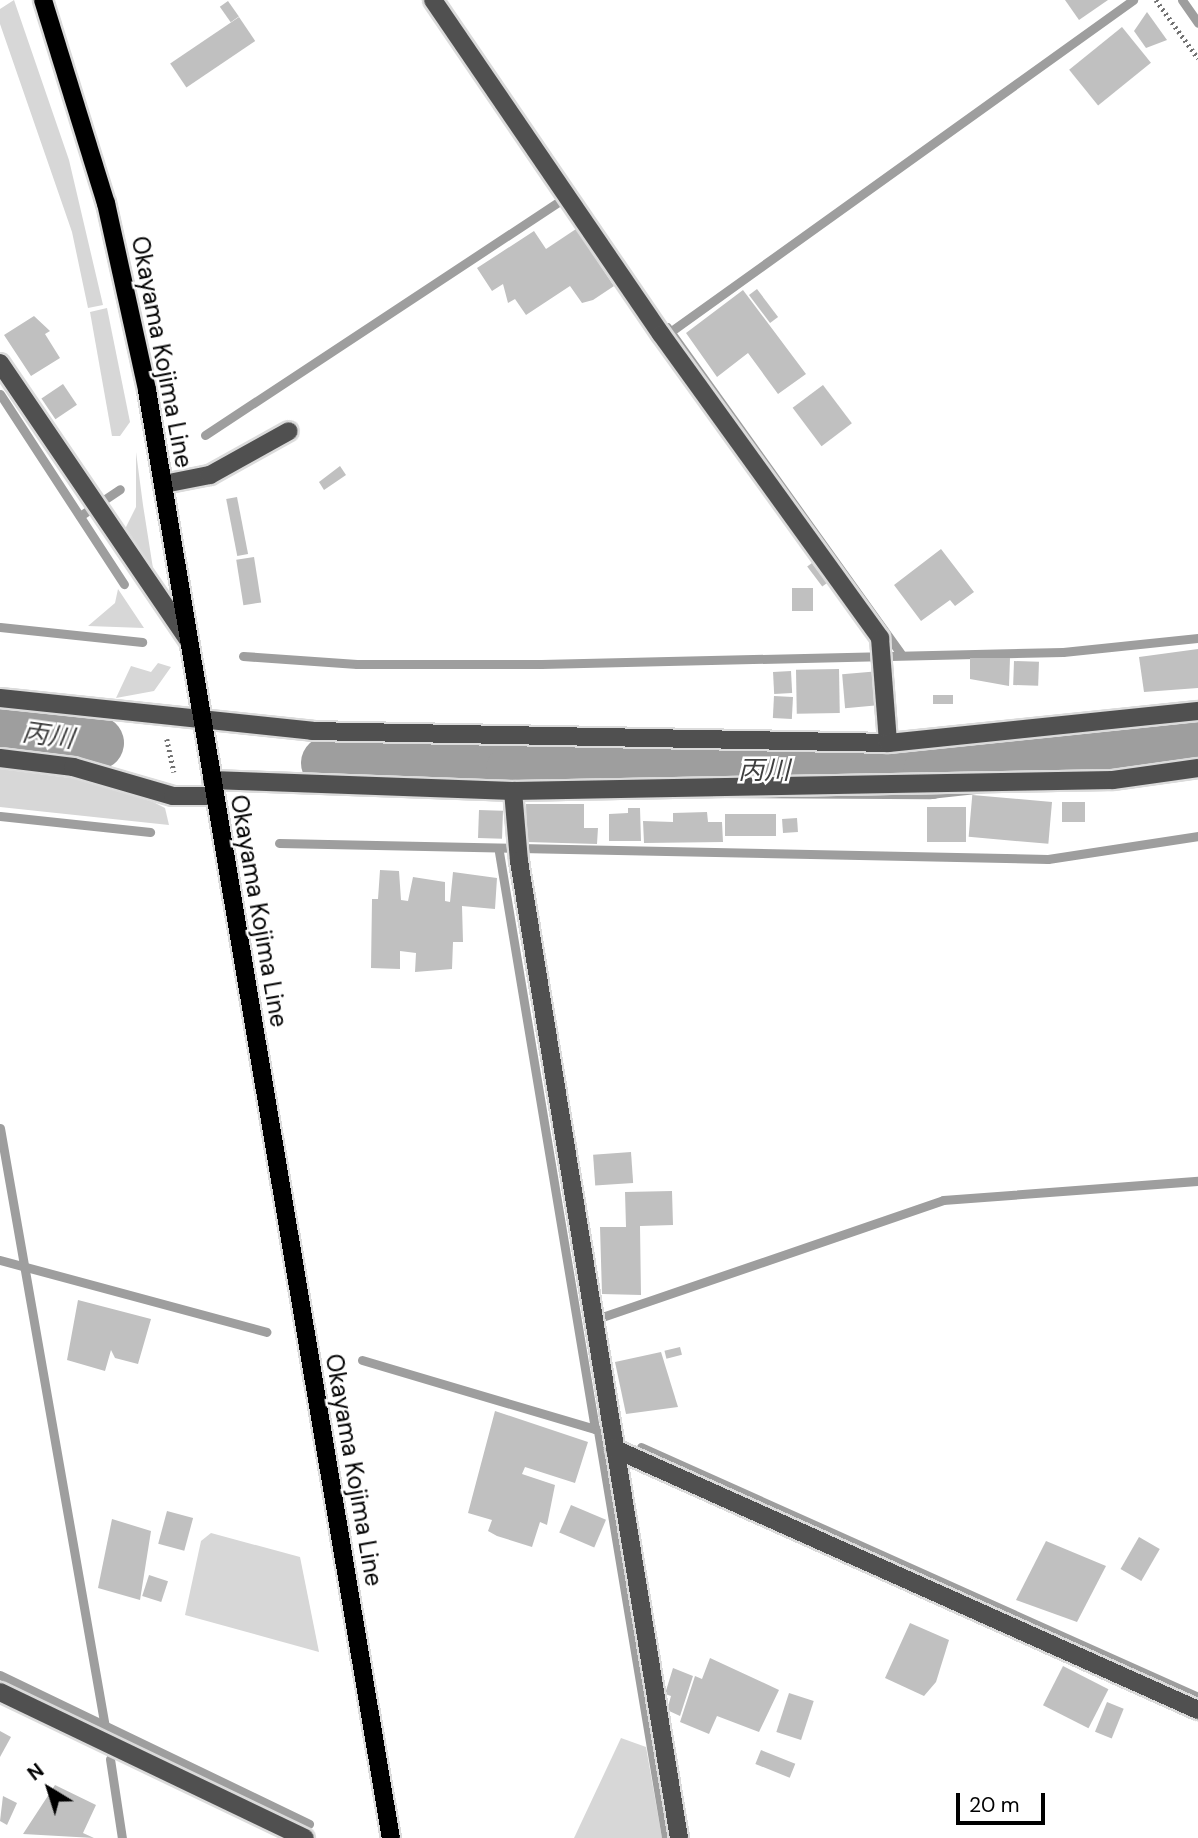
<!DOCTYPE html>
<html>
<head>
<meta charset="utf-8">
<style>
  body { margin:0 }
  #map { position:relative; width:1198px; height:1838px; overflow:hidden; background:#fff; font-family:"DM Sans","Noto Sans JP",sans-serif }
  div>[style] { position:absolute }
  .green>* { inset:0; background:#d7d7d7 }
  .stream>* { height:9px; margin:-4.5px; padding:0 4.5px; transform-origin:4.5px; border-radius:4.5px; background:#9e9e9e }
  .river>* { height:54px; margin:-27px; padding:0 27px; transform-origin:27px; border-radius:27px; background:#9e9e9e }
  .building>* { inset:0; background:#c0c0c0; transform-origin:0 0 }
  .path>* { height:4.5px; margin-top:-2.25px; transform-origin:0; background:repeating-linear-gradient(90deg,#727272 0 2px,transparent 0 5.5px) }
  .roads { filter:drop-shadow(2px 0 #dbdbdb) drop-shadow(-2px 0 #dbdbdb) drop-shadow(0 2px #dbdbdb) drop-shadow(0 -2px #dbdbdb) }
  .minor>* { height:18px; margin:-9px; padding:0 9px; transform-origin:9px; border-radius:9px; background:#505050 }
  .major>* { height:18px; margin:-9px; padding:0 9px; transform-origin:9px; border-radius:9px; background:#000 }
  span { translate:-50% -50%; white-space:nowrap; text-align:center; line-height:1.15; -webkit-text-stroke:5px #fff; paint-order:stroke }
  .street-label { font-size:24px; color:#000 }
  .water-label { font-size:26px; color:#3f3f3f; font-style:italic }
  .north { position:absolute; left:14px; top:1754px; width:70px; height:70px; -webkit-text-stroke:5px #fff; paint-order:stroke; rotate:322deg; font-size:19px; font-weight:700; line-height:28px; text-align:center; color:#000 }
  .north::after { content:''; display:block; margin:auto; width:24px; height:32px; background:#000; clip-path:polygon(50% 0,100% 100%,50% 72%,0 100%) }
  .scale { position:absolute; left:956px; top:1793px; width:89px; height:32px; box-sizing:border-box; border:4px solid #000; border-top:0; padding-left:9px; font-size:21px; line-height:24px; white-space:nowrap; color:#000; -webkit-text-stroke:5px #fff; paint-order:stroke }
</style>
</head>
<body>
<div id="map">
  <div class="green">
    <div style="clip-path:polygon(14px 0,69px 160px,103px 305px,88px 308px,72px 232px,0 24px,0 9px)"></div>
    <div style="clip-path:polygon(107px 308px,130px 422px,120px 436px,112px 436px,90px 312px)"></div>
    <div style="clip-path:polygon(136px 452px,143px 505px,155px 581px,123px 533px,136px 507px)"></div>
    <div style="clip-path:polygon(118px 589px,144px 628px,88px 626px,115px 603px)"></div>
    <div style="clip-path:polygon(158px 663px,171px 667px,154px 691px,116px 698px,131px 666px,151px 672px)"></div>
    <div style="clip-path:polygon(0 769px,118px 784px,165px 808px,169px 825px,0 807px)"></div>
    <div style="clip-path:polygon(211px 1533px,300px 1557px,319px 1652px,185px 1615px,201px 1541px)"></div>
    <div style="clip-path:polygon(621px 1738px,646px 1747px,662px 1838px,574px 1838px)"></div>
  </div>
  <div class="stream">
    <div style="left:1182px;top:0;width:28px;rotate:55deg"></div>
    <div style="left:667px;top:327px;width:401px;rotate:54.4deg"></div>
    <div style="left:670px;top:332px;width:570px;rotate:-35.64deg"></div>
    <div style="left:0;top:394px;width:227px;rotate:56.9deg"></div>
    <div style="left:205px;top:435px;width:425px;rotate:-33.4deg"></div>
    <div style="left:80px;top:516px;width:48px;rotate:-34deg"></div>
    <div style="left:0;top:627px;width:143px;rotate:6deg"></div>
    <div style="left:243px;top:656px;width:114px;rotate:4deg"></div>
    <div style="left:357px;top:664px;width:184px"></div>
    <div style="left:541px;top:664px;width:522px;rotate:-1.32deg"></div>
    <div style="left:1063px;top:652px;width:136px;rotate:-5.9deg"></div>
    <div style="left:0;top:816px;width:151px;rotate:6.1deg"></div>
    <div style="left:279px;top:843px;width:769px;rotate:1.19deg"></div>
    <div style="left:1048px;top:859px;width:152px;rotate:-8.7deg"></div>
    <div style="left:499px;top:852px;width:585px;rotate:80.55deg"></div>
    <div style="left:0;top:1128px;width:608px;rotate:80.06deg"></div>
    <div style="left:0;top:1260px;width:276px;rotate:15.1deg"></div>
    <div style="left:605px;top:1316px;width:357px;rotate:-18.9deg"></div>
    <div style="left:943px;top:1200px;width:256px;rotate:-4.3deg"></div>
    <div style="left:362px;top:1360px;width:246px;rotate:16.5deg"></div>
    <div style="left:598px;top:1431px;width:413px;rotate:80.5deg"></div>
    <div style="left:641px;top:1447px;width:611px;rotate:24.17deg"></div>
    <div style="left:0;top:1675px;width:343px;rotate:25.7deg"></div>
    <div style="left:110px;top:1759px;width:80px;rotate:81.4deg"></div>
  </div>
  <div class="river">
    <div style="left:0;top:729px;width:98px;rotate:8.2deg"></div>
    <div style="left:328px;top:763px;width:185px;rotate:2.2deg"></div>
    <div style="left:513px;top:770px;width:417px;rotate:0.3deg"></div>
    <div style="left:930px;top:772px;width:270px;rotate:-6.2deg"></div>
  </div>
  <div class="building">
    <div style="clip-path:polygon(1065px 0,1108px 0,1079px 20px)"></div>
    <div style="left:228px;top:1px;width:19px;height:10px;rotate:55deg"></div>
    <div style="clip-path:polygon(1147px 12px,1167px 40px,1146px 48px,1134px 31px)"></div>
    <div style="left:239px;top:17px;width:29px;height:83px;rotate:56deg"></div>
    <div style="left:1122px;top:27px;width:46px;height:68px;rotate:51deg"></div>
    <div style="clip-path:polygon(576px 229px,614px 286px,593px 300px,582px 303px,570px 286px,526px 315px,515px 299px,508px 303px,503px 284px,492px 291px,477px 268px,534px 231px,546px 249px)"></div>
    <div style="left:757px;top:289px;width:35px;height:10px;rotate:53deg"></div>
    <div style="clip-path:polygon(743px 290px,806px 374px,778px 394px,748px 353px,717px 377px,686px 333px)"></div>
    <div style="clip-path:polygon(34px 316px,50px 331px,45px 334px,60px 358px,31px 376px,4px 335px)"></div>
    <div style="left:63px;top:384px;width:25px;height:26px;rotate:56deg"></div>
    <div style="left:823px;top:385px;width:48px;height:38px;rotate:53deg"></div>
    <div style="clip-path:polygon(340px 466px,346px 475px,324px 490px,319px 482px)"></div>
    <div style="left:237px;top:497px;width:58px;height:11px;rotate:79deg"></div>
    <div style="clip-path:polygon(941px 549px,974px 592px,955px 606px,950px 600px,921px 621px,894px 585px)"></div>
    <div style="left:254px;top:557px;width:46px;height:18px;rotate:81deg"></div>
    <div style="left:812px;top:563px;width:25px;height:6px;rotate:53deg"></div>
    <div style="left:792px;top:588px;width:21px;height:23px"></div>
    <div style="clip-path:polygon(1198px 649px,1198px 688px,1144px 692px,1139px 657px)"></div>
    <div style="clip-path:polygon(970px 658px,1010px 658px,1009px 686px,970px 679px)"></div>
    <div style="left:1014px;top:661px;width:25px;height:24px;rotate:2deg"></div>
    <div style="left:839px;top:669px;width:44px;height:43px;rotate:89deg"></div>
    <div style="left:791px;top:671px;width:22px;height:18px;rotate:87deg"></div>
    <div style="left:880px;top:671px;width:34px;height:38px;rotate:85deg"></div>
    <div style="left:933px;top:695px;width:20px;height:9px"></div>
    <div style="left:774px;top:696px;width:19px;height:22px;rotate:3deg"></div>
    <div style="left:1052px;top:802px;width:42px;height:80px;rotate:95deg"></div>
    <div style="left:1062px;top:802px;width:23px;height:20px"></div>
    <div style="clip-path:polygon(526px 804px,584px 804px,584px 828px,598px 828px,597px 844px,527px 842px)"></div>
    <div style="left:927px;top:807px;width:39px;height:35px"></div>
    <div style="clip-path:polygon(628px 808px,640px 808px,641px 841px,609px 841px,609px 814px,628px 813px)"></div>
    <div style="left:479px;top:810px;width:24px;height:28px;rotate:2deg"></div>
    <div style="clip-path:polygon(707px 812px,708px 822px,722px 822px,723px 842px,644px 843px,643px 821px,673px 822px,673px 813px)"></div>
    <div style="left:776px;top:814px;width:22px;height:51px;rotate:90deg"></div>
    <div style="left:797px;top:818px;width:14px;height:15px;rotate:86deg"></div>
    <div style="clip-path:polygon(380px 870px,399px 871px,401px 900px,408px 901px,413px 877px,445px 882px,445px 901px,450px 902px,453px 872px,497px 878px,495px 909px,462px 906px,463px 942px,453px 942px,452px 969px,415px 972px,416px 953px,400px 951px,400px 969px,371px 968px,372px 899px,378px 899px)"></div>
    <div style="left:631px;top:1152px;width:31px;height:38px;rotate:86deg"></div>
    <div style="clip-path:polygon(672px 1191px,673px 1225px,640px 1226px,641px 1295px,602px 1294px,600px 1227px,626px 1227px,625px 1192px)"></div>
    <div style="clip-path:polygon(78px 1300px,151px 1319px,138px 1364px,115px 1358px,111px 1350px,105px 1371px,67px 1360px)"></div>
    <div style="left:680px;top:1347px;width:8px;height:16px;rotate:76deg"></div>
    <div style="clip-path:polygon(661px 1352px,678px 1407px,626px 1414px,615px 1362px)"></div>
    <div style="clip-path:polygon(495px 1411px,588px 1442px,575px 1483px,525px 1467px,522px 1474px,555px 1485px,547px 1525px,540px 1522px,532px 1547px,497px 1536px,488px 1531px,492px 1520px,468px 1513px)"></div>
    <div style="left:571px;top:1505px;width:38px;height:30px;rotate:23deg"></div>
    <div style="left:167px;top:1511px;width:27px;height:34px;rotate:15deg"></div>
    <div style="clip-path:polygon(112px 1519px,151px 1531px,140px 1600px,98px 1588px)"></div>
    <div style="left:1139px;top:1537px;width:24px;height:37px;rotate:30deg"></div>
    <div style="clip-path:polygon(1046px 1541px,1106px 1566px,1077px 1622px,1016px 1600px)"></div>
    <div style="left:149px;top:1575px;width:20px;height:22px;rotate:18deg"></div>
    <div style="clip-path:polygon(910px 1623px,949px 1640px,936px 1682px,924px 1696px,885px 1678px)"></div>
    <div style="clip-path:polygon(710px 1658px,779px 1690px,759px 1732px,717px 1716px,709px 1734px,680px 1722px,695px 1676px,702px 1679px)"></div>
    <div style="left:1063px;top:1666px;width:51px;height:44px;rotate:27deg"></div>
    <div style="clip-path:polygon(673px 1668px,693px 1676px,680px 1716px,667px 1710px,671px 1696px,665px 1694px)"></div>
    <div style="left:789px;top:1693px;width:26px;height:41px;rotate:18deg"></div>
    <div style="left:1107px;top:1702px;width:18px;height:32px;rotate:22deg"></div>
    <div style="clip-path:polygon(0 1731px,11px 1737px,0 1757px)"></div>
    <div style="left:761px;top:1750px;width:37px;height:15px;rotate:22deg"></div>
    <div style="clip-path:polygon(55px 1785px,96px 1805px,83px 1833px,94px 1838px,23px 1834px)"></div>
    <div style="clip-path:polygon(3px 1796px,17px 1803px,7px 1825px,0 1821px)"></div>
  </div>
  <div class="path">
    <div style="left:1156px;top:0;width:72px;rotate:54.1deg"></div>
    <div style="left:167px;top:739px;width:34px;rotate:78deg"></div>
  </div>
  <div class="roads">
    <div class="minor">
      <div style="left:433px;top:0;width:404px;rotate:55.7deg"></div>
      <div style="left:661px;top:334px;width:375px;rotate:54.2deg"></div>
      <div style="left:880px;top:638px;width:105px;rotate:85.6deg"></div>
      <div style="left:0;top:363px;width:336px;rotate:55.8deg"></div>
      <div style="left:164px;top:484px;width:47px;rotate:-11.1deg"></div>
      <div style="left:210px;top:475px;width:90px;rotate:-29.1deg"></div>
      <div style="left:0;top:698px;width:314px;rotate:6deg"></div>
      <div style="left:312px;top:731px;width:576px;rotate:1.19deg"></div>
      <div style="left:888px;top:743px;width:312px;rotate:-5.9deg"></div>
      <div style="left:0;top:758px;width:74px;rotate:7deg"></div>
      <div style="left:73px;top:767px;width:104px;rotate:16.2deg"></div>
      <div style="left:173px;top:796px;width:42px"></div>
      <div style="left:212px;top:780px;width:301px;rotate:2.1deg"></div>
      <div style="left:513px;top:791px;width:600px;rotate:-1.05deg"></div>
      <div style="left:1113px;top:780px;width:86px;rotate:-8deg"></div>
      <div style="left:513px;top:791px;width:70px;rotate:85.1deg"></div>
      <div style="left:519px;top:861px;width:990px;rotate:80.7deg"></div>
      <div style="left:615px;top:1449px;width:639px;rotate:24.12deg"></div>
      <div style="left:0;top:1692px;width:338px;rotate:25.6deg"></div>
    </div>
    <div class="major">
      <div style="left:43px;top:0;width:213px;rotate:72.8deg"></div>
      <div style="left:106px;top:203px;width:191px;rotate:77.6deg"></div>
      <div style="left:147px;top:390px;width:1468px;rotate:80.44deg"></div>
    </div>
  </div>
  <div class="street-label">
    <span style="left:162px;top:352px;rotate:79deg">Okayama Kojima Line</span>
    <span style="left:259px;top:911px;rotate:80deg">Okayama Kojima Line</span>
    <span style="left:354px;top:1470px;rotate:80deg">Okayama Kojima Line</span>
  </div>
  <div class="water-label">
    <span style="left:48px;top:736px;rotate:8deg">丙川</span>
    <span style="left:764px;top:771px">丙川</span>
  </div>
  <div class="north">N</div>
  <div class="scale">20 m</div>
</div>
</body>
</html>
